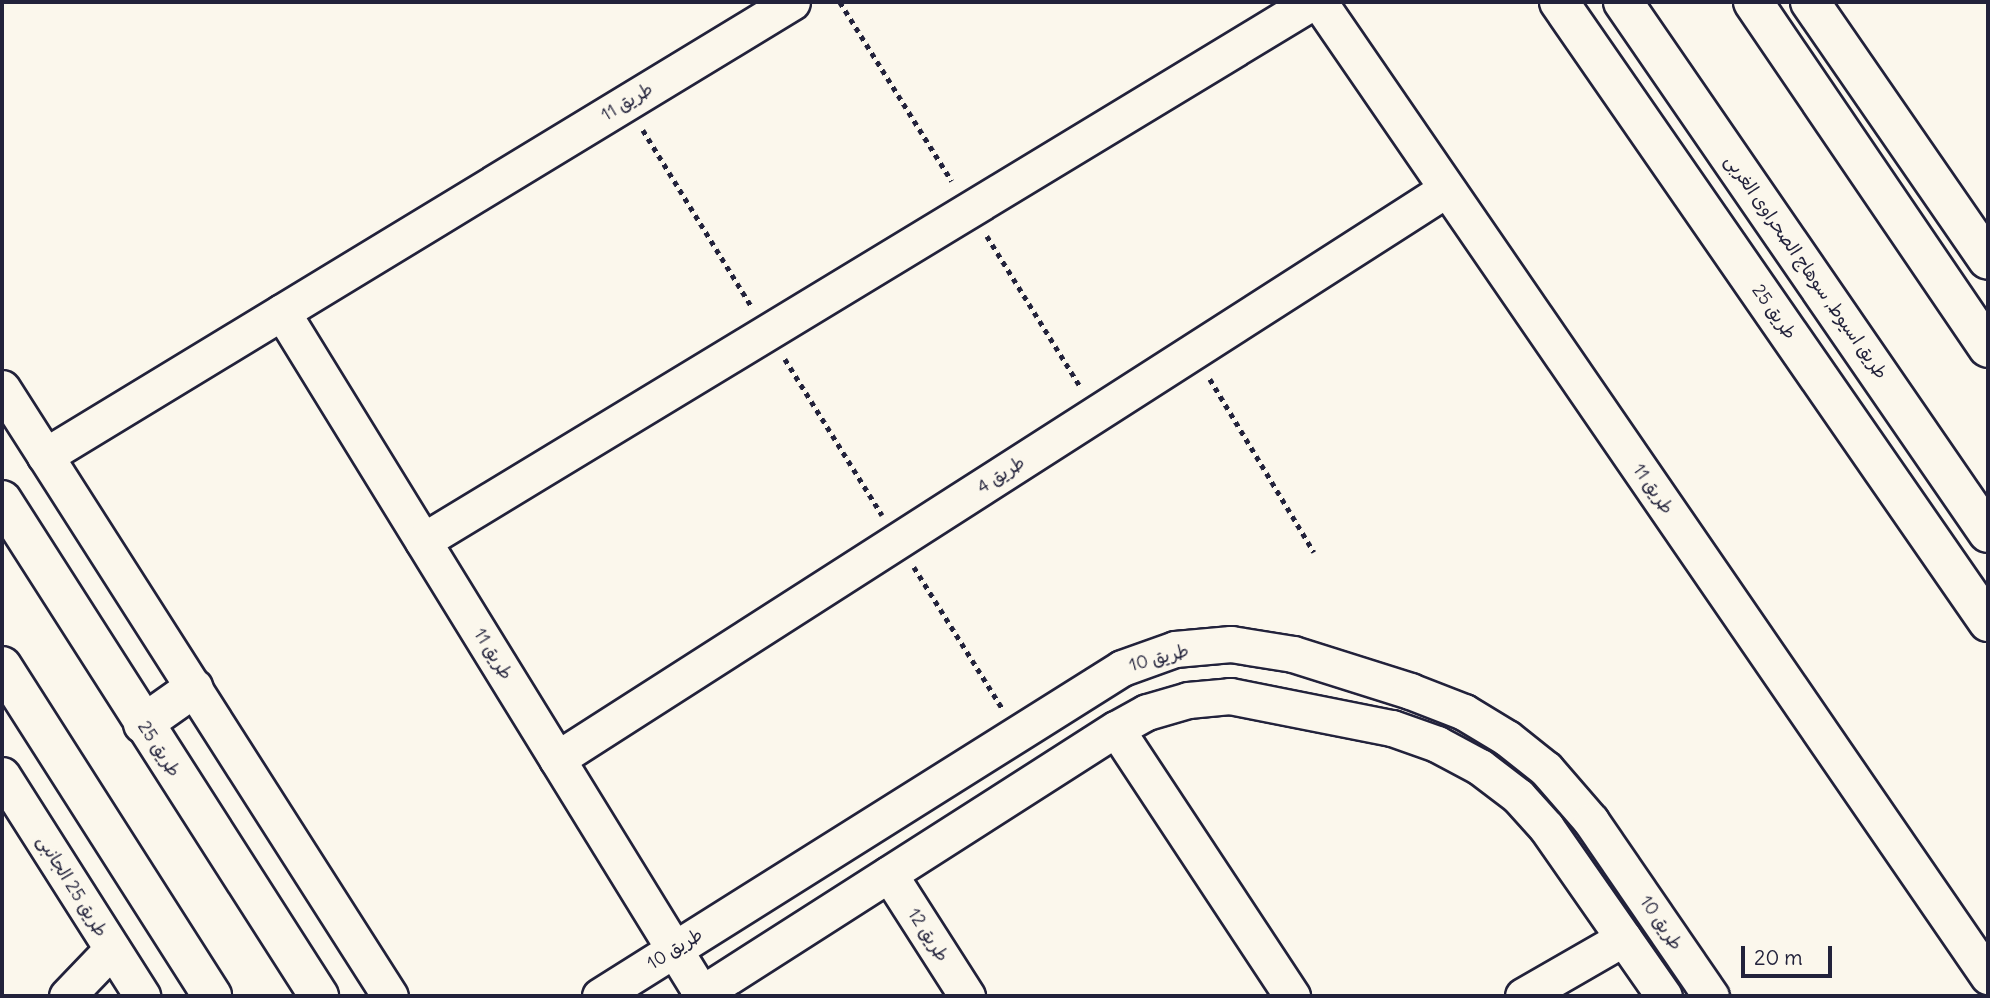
<!DOCTYPE html>
<html>
<head>
<meta charset="utf-8">
<style>
  body { margin:0 }
  #map { position:relative; width:1990px; height:998px; overflow:hidden; background:#fbf7ec; font-family:Delius,"Playpen Sans Arabic",sans-serif }
  div>[style] { position:absolute }
  .path>* { height:4.5px; margin-top:-2.25px; transform-origin:0; background:repeating-linear-gradient(90deg,#22223b 0 5px,transparent 0 10px) }
  .roads { filter:drop-shadow(2px 0 #22223b) drop-shadow(-2px 0 #22223b) drop-shadow(0 2px #22223b) drop-shadow(0 -2px #22223b) }
  .minor>* { height:35px; margin:-17.5px; padding:0 17.5px; transform-origin:17.5px; border-radius:17.5px; background:#fbf7ec }
  .tertiary>* { height:38px; margin:-19px; padding:0 19px; transform-origin:19px; border-radius:19px; background:#fbf7ec }
  .primary>* { height:38px; margin:-19px; padding:0 19px; transform-origin:19px; border-radius:19px; background:#fbf7ec }
  span { translate:-50% -50%; white-space:nowrap; text-align:center; line-height:1.15; -webkit-text-stroke:5px #fbf7ec; paint-order:stroke }
  .street-label { font-size:18px; color:#22223b }
  .frame { position:absolute; inset:0; border:4px solid #22223b; pointer-events:none }
  .scale { position:absolute; left:1741px; top:946px; width:91px; height:32px; box-sizing:border-box; border:4px solid #22223b; border-top:0; padding-left:9px; font-size:21px; line-height:24px; white-space:nowrap; color:#22223b; -webkit-text-stroke:5px #fbf7ec; paint-order:stroke }
</style>
</head>
<body>
<div id="map">
  <div class="path">
    <div style="left:840px;top:2px;width:211px;rotate:58deg"></div>
    <div style="left:643px;top:130px;width:208px;rotate:58.4deg"></div>
    <div style="left:987px;top:236px;width:176px;rotate:58.2deg"></div>
    <div style="left:785px;top:359px;width:184px;rotate:58.1deg"></div>
    <div style="left:1210px;top:379px;width:202px;rotate:59deg"></div>
    <div style="left:914px;top:567px;width:166px;rotate:58deg"></div>
  </div>
  <div class="roads">
    <div class="minor">
      <div style="left:1319px;top:2px;width:1182px;rotate:55.52deg"></div>
      <div style="left:282px;top:312px;width:803px;rotate:58.39deg"></div>
      <div style="left:2px;top:388px;width:721px;rotate:57.46deg"></div>
      <div style="left:45px;top:456px;width:874px;rotate:-31.29deg"></div>
      <div style="left:423px;top:541px;width:1040px;rotate:-31.23deg"></div>
      <div style="left:1116px;top:729px;width:320px;rotate:56.6deg"></div>
      <div style="left:557px;top:759px;width:1055px;rotate:-32.65deg"></div>
      <div style="left:2px;top:775px;width:262px;rotate:57.6deg"></div>
      <div style="left:889px;top:874px;width:145px;rotate:57.4deg"></div>
      <div style="left:67px;top:996px;width:65px;rotate:-46.2deg"></div>
      <div style="left:600px;top:996px;width:616px;rotate:-32.14deg"></div>
      <div style="left:1122px;top:668px;width:56px;rotate:-19.7deg"></div>
      <div style="left:1175px;top:649px;width:56px;rotate:-5.1deg"></div>
      <div style="left:1231px;top:644px;width:63px;rotate:9.2deg"></div>
      <div style="left:1293px;top:654px;width:123px;rotate:17.5deg"></div>
      <div style="left:1410px;top:691px;width:58px;rotate:21.3deg"></div>
      <div style="left:1464px;top:712px;width:50px;rotate:31.2deg"></div>
      <div style="left:1507px;top:738px;width:50px;rotate:38.5deg"></div>
      <div style="left:1546px;top:769px;width:69px;rotate:49.1deg"></div>
      <div style="left:1591px;top:821px;width:212px;rotate:55.6deg"></div>
      <div style="left:698px;top:996px;width:496px;rotate:-32.6deg"></div>
      <div style="left:1116px;top:729px;width:35px;rotate:-29deg"></div>
      <div style="left:1147px;top:712px;width:43px;rotate:-16.3deg"></div>
      <div style="left:1188px;top:700px;width:42px;rotate:-5.4deg"></div>
      <div style="left:1230px;top:696px;width:165px;rotate:11.2deg"></div>
      <div style="left:1392px;top:728px;width:48px;rotate:19.6deg"></div>
      <div style="left:1437px;top:744px;width:49px;rotate:28.1deg"></div>
      <div style="left:1480px;top:767px;width:48px;rotate:37.3deg"></div>
      <div style="left:1518px;top:796px;width:42px;rotate:47.9deg"></div>
      <div style="left:1546px;top:827px;width:206px;rotate:55.1deg"></div>
      <div style="left:1523px;top:996px;width:116px;rotate:-29.9deg"></div>
    </div>
    <div class="tertiary">
      <div style="left:1559px;top:2px;width:754px;rotate:55.32deg"></div>
      <div style="left:1810px;top:2px;width:313px;rotate:55.4deg"></div>
      <div style="left:2px;top:500px;width:589px;rotate:57.42deg"></div>
      <div style="left:2px;top:666px;width:391px;rotate:57.5deg"></div>
      <div style="left:143px;top:724px;width:62px;rotate:-35.2deg"></div>
    </div>
    <div class="primary">
      <div style="left:1623px;top:2px;width:644px;rotate:55.5deg"></div>
      <div style="left:1753px;top:2px;width:418px;rotate:55.8deg"></div>
    </div>
  </div>
  <div class="street-label">
    <span style="left:627px;top:102px;rotate:-31deg">طريق 11</span>
    <span style="left:1806px;top:267px;rotate:55deg">طريق اسيوط, سوهاج الصحراوى الغربى</span>
    <span style="left:1774px;top:312px;rotate:55deg">طريق 25</span>
    <span style="left:1001px;top:475px;rotate:-33deg">طريق 4</span>
    <span style="left:1653px;top:489px;rotate:55deg">طريق 11</span>
    <span style="left:493px;top:654px;rotate:58deg">طريق 11</span>
    <span style="left:1159px;top:658px;rotate:-15deg">طريق 10</span>
    <span style="left:159px;top:749px;rotate:57deg">طريق 25</span>
    <span style="left:72px;top:886px;rotate:58deg">طريق 25 الجانبى</span>
    <span style="left:1661px;top:923px;rotate:56deg">طريق 10</span>
    <span style="left:928px;top:935px;rotate:57deg">طريق 12</span>
    <span style="left:675px;top:949px;rotate:-32deg">طريق 10</span>
  </div>
  <div class="frame"></div>
  <div class="scale">20 m</div>
</div>
</body>
</html>
